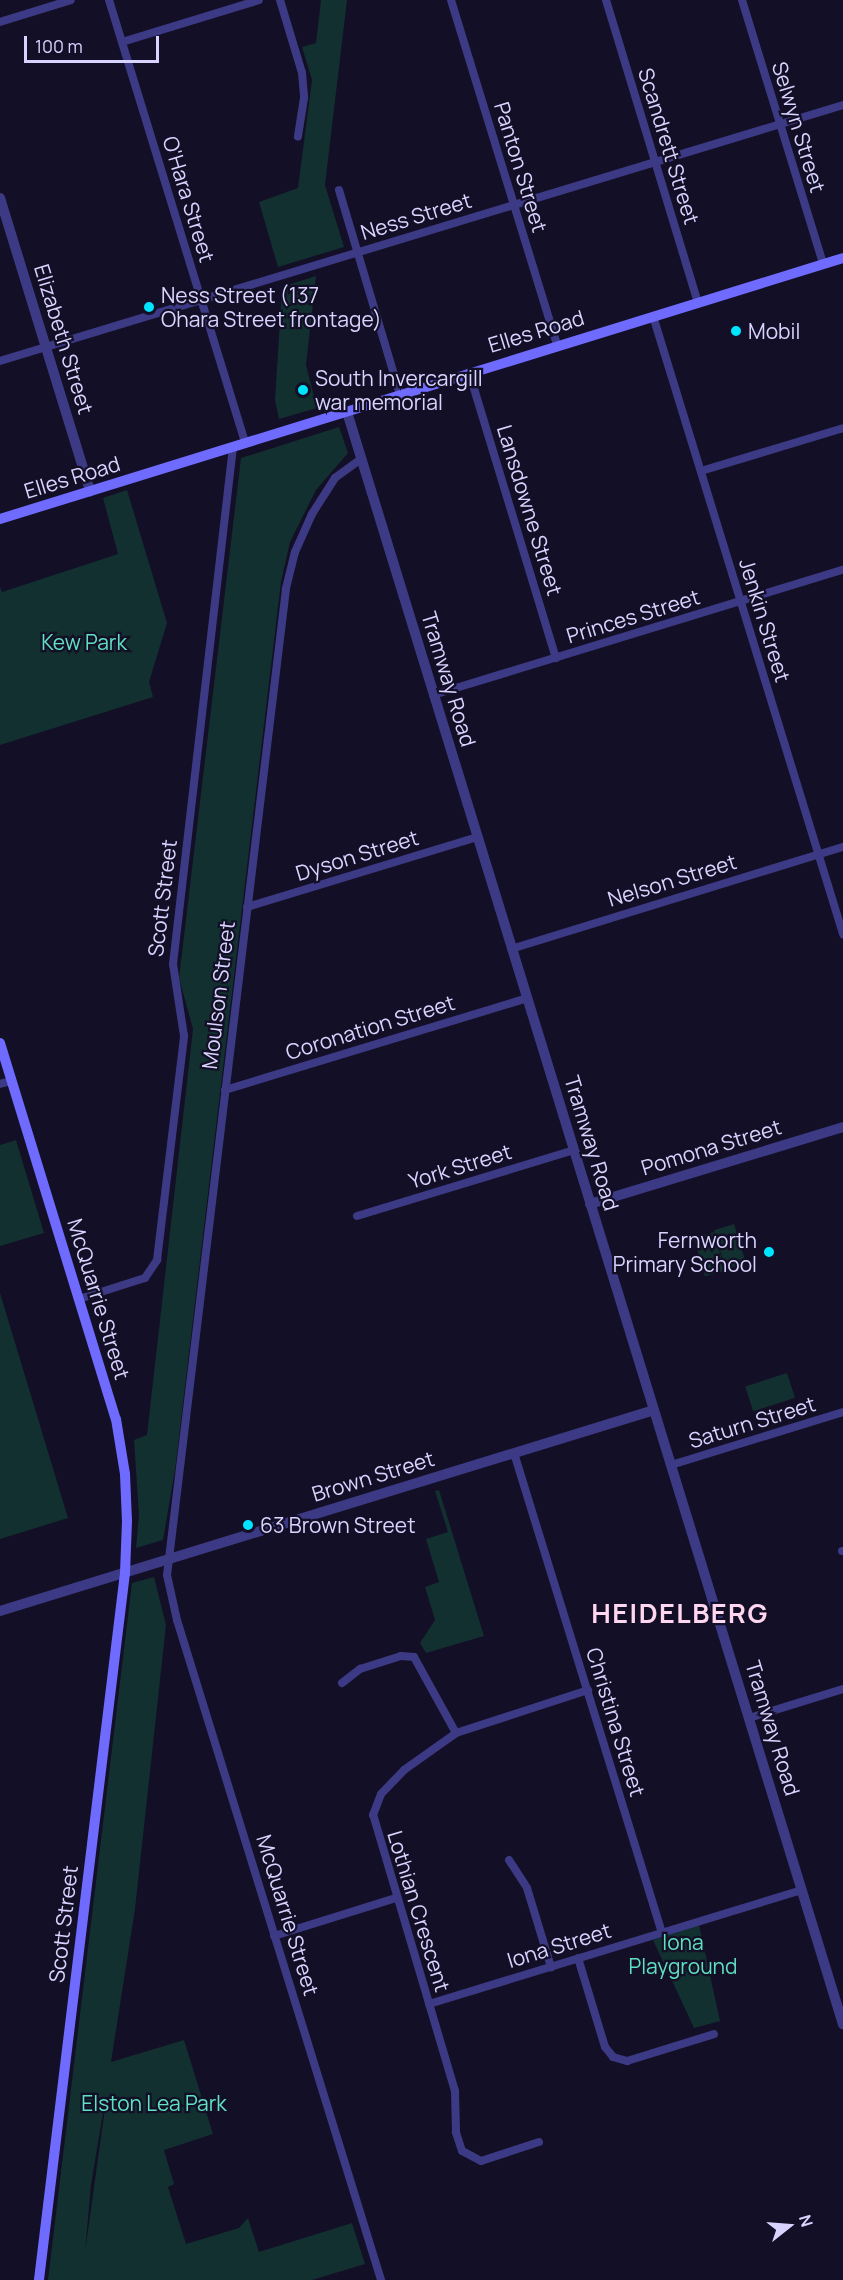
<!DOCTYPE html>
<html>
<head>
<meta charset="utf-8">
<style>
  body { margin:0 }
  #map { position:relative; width:843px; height:2280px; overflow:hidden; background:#130f26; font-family:Manrope,sans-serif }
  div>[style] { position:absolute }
  .green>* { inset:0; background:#12302f; transform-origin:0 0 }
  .minor>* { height:8px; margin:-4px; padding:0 4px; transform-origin:4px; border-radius:4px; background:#3d3a85 }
  .tertiary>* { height:10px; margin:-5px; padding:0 5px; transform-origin:5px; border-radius:5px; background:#3d3a85 }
  .secondary>* { height:10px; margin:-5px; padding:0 5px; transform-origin:5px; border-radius:5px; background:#6f6bff }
  .dots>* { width:16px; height:16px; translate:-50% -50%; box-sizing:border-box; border:3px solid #130f26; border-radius:50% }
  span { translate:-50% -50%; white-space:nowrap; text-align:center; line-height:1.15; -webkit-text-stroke:4.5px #130f26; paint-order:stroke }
  .street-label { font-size:21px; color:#d9d4ff }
  .poi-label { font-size:21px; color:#d9d4ff }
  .left { translate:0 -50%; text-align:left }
  .right { translate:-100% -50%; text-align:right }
  .park-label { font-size:21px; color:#5fe0c0 }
  .district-label { font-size:27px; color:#ffd6f0; font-weight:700; letter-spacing:1.5px }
  .north { position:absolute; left:759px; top:2196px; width:60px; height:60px; -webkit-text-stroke:4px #130f26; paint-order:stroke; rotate:73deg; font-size:16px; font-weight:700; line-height:24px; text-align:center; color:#d9d4ff }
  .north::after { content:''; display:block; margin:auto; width:21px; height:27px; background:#d9d4ff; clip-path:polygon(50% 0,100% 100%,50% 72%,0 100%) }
  .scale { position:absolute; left:24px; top:36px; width:135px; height:27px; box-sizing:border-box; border:3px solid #d9d4ff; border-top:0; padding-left:8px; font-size:18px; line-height:21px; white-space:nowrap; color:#d9d4ff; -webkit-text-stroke:4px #130f26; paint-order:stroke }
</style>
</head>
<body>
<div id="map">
  <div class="green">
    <div style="clip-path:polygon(321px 0,347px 0,325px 185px,344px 247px,278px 267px,259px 202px,298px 188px,312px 80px,302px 47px,316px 43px)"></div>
    <div style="clip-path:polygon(316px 276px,306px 365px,317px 408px,279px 419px,275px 400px,282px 287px)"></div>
    <div style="clip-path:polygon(339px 427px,348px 453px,316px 490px,290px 542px,281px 582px,175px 1470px,163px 1540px,136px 1548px,139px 1515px,134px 1440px,147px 1435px,193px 1029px,179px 978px,241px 458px)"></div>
    <div style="clip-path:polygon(127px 490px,167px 623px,149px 682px,153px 697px,0 745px,0 587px,2px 592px,118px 554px,103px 498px)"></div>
    <div style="clip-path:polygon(16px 1140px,44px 1233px,0 1246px,0 1145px)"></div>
    <div style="left:734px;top:1224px;width:41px;height:21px;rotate:73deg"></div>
    <div style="left:714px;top:1232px;width:40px;height:21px;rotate:74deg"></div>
    <div style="clip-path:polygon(0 1293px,68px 1518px,0 1539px)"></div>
    <div style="left:787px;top:1373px;width:26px;height:44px;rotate:72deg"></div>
    <div style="clip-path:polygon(439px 1490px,484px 1636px,426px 1653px,420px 1643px,435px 1620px,425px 1587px,439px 1582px,426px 1539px,448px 1532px,435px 1491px)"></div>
    <div style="clip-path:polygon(evenodd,154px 1577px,166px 1625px,135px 1909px,111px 2062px,184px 2040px,213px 2134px,164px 2150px,174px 2184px,168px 2187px,186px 2244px,239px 2228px,248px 2218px,259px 2252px,352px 2223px,365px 2264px,312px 2280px,48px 2280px,132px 1583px,154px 1577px,105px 2101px,106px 2101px,85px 2252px,91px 2185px,105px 2101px)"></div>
    <div style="clip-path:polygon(699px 1925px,720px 2021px,694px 2028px,653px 1940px)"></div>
  </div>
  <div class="minor">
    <div style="left:109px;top:0;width:463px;rotate:72.9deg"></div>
    <div style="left:280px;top:0;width:76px;rotate:73.2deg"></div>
    <div style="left:302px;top:73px;width:25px;rotate:85deg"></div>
    <div style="left:304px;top:98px;width:39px;rotate:99deg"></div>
    <div style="left:451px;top:0;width:361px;rotate:72.9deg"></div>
    <div style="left:606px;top:0;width:316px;rotate:73.1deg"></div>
    <div style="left:742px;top:0;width:276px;rotate:72.9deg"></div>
    <div style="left:0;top:22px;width:74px;rotate:-17.2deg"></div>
    <div style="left:122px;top:42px;width:143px;rotate:-17deg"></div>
    <div style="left:339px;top:190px;width:213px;rotate:73.4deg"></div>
    <div style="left:653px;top:316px;width:647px;rotate:72.91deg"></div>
    <div style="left:0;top:361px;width:881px;rotate:-16.89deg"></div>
    <div style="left:469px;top:372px;width:299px;rotate:73.1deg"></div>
    <div style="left:361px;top:459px;width:32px;rotate:144deg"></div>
    <div style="left:335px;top:478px;width:43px;rotate:122.6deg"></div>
    <div style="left:312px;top:514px;width:42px;rotate:114.1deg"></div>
    <div style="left:295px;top:552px;width:38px;rotate:104deg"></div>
    <div style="left:286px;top:589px;width:993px;rotate:96.88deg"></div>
    <div style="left:167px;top:1575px;width:46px;rotate:77.5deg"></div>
    <div style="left:177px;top:1620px;width:691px;rotate:72.82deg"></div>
    <div style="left:701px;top:471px;width:148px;rotate:-16.8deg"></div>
    <div style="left:433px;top:695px;width:429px;rotate:-17deg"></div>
    <div style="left:247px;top:907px;width:240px;rotate:-16.9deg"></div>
    <div style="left:511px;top:949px;width:347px;rotate:-17.1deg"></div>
    <div style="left:0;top:1084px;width:11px;rotate:-15deg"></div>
    <div style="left:225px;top:1090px;width:316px;rotate:-16.9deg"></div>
    <div style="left:357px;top:1216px;width:227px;rotate:-16.9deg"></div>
    <div style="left:79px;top:1299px;width:69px;rotate:-17.7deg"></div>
    <div style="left:145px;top:1278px;width:22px;rotate:-56deg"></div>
    <div style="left:157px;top:1260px;width:226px;rotate:-83.1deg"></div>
    <div style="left:184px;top:1036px;width:73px;rotate:-98.7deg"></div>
    <div style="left:173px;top:964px;width:520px;rotate:-83.38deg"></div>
    <div style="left:514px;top:1453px;width:502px;rotate:72.86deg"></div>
    <div style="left:671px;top:1465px;width:180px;rotate:-17.1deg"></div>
    <div style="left:842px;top:1551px;width:1px"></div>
    <div style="left:342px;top:1683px;width:23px;rotate:-38deg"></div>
    <div style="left:360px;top:1669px;width:43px;rotate:-17.6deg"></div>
    <div style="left:401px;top:1656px;width:13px;rotate:4deg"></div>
    <div style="left:414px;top:1657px;width:87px;rotate:61.1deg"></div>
    <div style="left:749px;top:1718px;width:98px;rotate:-17.1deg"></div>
    <div style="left:509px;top:1860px;width:33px;rotate:57deg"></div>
    <div style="left:527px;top:1888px;width:83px;rotate:73.1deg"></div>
    <div style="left:274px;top:1936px;width:128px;rotate:-17.3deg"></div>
    <div style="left:578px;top:1958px;width:93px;rotate:73.1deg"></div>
    <div style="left:605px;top:2047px;width:13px;rotate:51deg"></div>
    <div style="left:613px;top:2057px;width:15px;rotate:16deg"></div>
    <div style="left:627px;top:2061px;width:91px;rotate:-17.2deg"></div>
    <div style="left:429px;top:2004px;width:390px;rotate:-17deg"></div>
    <div style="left:539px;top:2142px;width:61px;rotate:161.9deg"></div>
    <div style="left:481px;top:2161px;width:21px;rotate:-152deg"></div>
    <div style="left:462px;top:2151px;width:20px;rotate:-108deg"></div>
    <div style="left:456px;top:2132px;width:41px;rotate:-91.4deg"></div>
    <div style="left:455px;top:2091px;width:288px;rotate:-106.5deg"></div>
    <div style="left:373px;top:1815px;width:22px;rotate:-69deg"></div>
    <div style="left:381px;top:1794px;width:33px;rotate:-46deg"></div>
    <div style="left:404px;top:1770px;width:64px;rotate:-35.4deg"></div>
    <div style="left:456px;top:1733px;width:139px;rotate:-18deg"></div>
  </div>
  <div class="tertiary">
    <div style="left:0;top:198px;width:307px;rotate:72.9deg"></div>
    <div style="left:347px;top:412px;width:1687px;rotate:72.9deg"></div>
    <div style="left:590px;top:1204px;width:264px;rotate:-16.9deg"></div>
    <div style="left:0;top:1611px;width:684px;rotate:-17.08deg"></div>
  </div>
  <div class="secondary">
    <div style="left:0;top:519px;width:882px;rotate:-17.2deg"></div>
    <div style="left:0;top:1043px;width:393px;rotate:72.9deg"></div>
    <div style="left:116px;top:1419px;width:56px;rotate:80.7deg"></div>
    <div style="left:125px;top:1474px;width:47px;rotate:87.6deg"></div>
    <div style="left:127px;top:1521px;width:52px;rotate:92.2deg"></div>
    <div style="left:125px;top:1573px;width:712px;rotate:96.94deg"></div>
  </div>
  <div class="dots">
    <div style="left:149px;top:307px;background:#00e5ff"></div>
    <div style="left:736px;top:331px;background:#00e5ff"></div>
    <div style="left:303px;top:390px;background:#00e5ff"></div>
    <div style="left:769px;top:1252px;background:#00e5ff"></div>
    <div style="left:248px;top:1525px;background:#00e5ff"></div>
  </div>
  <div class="street-label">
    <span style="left:799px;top:127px;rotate:73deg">Selwyn Street</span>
    <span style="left:669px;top:146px;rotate:73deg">Scandrett Street</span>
    <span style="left:521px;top:167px;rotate:73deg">Panton Street</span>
    <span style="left:189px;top:199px;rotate:73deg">O'Hara Street</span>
    <span style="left:416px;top:216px;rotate:-17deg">Ness Street</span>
    <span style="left:536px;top:331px;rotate:-17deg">Elles Road</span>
    <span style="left:64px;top:339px;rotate:73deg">Elizabeth Street</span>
    <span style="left:72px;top:477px;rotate:-17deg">Elles Road</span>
    <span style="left:530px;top:510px;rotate:73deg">Lansdowne Street</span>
    <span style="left:633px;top:616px;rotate:-17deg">Princes Street</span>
    <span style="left:765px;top:620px;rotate:73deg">Jenkin Street</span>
    <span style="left:449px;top:679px;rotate:73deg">Tramway Road</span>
    <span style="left:357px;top:855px;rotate:-17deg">Dyson Street</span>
    <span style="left:672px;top:880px;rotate:-17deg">Nelson Street</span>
    <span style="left:162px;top:898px;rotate:-83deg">Scott Street</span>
    <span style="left:218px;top:995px;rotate:-83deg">Moulson Street</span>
    <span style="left:370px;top:1027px;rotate:-17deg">Coronation Street</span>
    <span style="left:592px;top:1143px;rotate:73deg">Tramway Road</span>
    <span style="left:711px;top:1147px;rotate:-17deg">Pomona Street</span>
    <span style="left:460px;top:1166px;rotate:-17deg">York Street</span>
    <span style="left:99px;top:1299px;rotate:73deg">McQuarrie Street</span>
    <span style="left:752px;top:1422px;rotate:-17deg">Saturn Street</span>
    <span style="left:373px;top:1476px;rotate:-17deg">Brown Street</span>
    <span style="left:616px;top:1722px;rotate:73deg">Christina Street</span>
    <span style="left:773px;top:1728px;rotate:73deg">Tramway Road</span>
    <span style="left:419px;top:1911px;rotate:73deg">Lothian Crescent</span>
    <span style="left:288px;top:1915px;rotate:73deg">McQuarrie Street</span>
    <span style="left:63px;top:1924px;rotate:-83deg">Scott Street</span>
    <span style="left:559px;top:1945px;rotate:-17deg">Iona Street</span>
  </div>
  <div class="poi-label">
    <span class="left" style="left:161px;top:307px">Ness Street (137<br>Ohara Street frontage)</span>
    <span class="left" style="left:748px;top:331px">Mobil</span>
    <span class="left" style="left:315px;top:390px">South Invercargill<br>war memorial</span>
    <span class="right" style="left:757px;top:1252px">Fernworth<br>Primary School</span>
    <span class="left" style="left:260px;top:1525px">63 Brown Street</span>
  </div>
  <div class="park-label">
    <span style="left:84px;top:642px">Kew Park</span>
    <span style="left:683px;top:1954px">Iona<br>Playground</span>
    <span style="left:154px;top:2103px">Elston Lea Park</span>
  </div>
  <div class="district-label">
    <span style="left:680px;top:1613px">HEIDELBERG</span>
  </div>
  <div class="north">N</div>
  <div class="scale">100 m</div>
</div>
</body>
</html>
